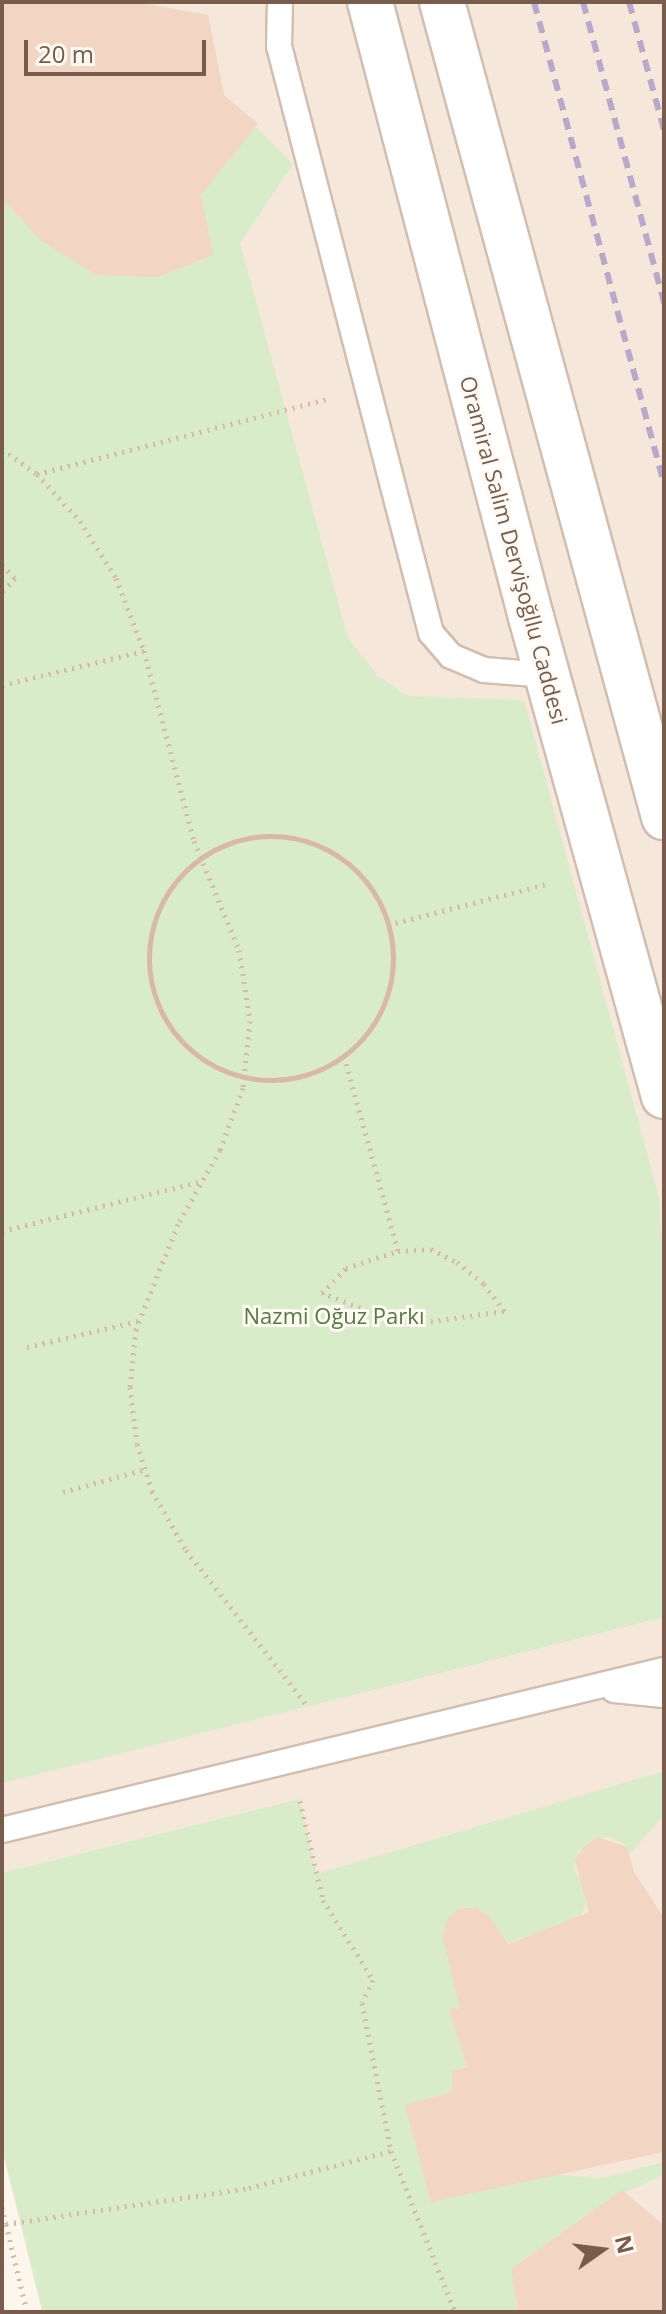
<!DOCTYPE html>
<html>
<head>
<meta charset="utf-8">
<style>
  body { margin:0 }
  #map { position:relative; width:666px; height:2314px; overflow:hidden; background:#fdf6ec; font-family:"Open Sans",sans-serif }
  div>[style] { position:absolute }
  .residential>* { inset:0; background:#f5e8da }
  .green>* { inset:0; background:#d8ecc9 }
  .building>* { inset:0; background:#f3d5c3 }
  .path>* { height:5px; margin-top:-2.5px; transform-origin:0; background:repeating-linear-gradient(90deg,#d9b8a5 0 2px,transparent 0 8px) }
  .path>.ring { margin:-2.5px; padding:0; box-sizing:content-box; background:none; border:5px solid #d9b8a5; border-radius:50% }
  .roads { filter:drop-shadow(2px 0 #d1beb0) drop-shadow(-2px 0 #d1beb0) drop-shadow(0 2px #d1beb0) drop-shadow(0 -2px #d1beb0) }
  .service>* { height:24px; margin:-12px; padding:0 12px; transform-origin:12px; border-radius:12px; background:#fff }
  .secondary>* { height:44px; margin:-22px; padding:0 22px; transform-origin:22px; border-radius:22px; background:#fff }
  .rail>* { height:6px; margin-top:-3px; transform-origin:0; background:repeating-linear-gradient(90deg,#b9a8c9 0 12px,transparent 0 20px) }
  span { translate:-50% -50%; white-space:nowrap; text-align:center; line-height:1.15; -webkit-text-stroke:6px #fffaf3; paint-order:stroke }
  .street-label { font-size:22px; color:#7a5c4d }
  .park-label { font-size:22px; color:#537a41 }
  .frame { position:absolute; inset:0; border:4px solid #7a5c4d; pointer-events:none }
  .north { position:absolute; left:562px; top:2210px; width:80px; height:80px; -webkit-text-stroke:6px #fffaf3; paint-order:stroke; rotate:76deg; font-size:22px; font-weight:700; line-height:32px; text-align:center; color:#7a5c4d }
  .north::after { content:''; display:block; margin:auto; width:28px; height:36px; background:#7a5c4d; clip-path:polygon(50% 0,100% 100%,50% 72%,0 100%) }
  .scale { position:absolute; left:24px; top:40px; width:182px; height:36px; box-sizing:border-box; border:4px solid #7a5c4d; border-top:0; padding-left:10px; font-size:24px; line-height:28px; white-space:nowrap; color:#7a5c4d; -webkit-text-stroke:6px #fffaf3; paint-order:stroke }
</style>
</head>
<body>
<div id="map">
  <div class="residential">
    <div style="clip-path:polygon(2px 2px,664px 2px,664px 2312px,42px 2312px,2px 2149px)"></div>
  </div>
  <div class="green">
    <div style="clip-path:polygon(2px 2px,139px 2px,208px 15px,224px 95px,293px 164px,240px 243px,348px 638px,378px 676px,408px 696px,524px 700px,659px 1197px,664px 1280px,664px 1617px,2px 1783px)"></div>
    <div style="clip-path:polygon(664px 1771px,664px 1815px,630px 1854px,623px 1843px,608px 1837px,590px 1841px,578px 1852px,574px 1870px,590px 1894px,580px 1917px,505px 1944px,483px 1911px,467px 1907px,446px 1921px,443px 1939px,492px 2011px,450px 2009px,543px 2042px,452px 2071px,452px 2092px,406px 2105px,432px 2202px,545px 2174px,604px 2178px,664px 2162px,664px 2175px,610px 2199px,511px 2269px,518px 2312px,43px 2312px,2px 2148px,2px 1873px,300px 1799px,317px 1874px)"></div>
  </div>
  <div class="building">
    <div style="clip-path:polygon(2px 2px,133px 2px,208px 15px,224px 95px,258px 124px,201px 195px,213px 255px,158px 277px,96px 275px,43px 242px,2px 199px)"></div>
    <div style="clip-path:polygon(598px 1837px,627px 1847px,634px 1872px,664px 1918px,664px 2152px,431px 2202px,405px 2105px,452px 2092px,452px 2071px,467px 2067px,449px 2008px,460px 2009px,443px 1938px,446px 1921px,458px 1909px,475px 1907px,490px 1917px,508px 1944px,589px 1912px,575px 1860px,584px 1846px)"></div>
    <div style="clip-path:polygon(622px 2190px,664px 2225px,664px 2312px,518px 2312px,511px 2269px)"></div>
  </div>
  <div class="path">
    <div style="left:2px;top:449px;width:43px;rotate:35.5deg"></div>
    <div style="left:37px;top:474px;width:64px;rotate:47.5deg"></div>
    <div style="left:80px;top:521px;width:67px;rotate:57.7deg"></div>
    <div style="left:116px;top:578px;width:78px;rotate:69deg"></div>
    <div style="left:144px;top:651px;width:146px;rotate:166.5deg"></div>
    <div style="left:37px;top:474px;width:299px;rotate:-14.5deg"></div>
    <div style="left:2px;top:565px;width:18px;rotate:45deg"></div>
    <div style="left:15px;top:578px;width:19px;rotate:133deg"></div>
    <div style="left:144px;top:651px;width:196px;rotate:75.3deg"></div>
    <div style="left:194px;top:841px;width:118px;rotate:67.6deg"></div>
    <div style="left:239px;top:950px;width:72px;rotate:81.2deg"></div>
    <div style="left:250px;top:1021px;width:67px;rotate:96deg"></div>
    <div style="left:243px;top:1088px;width:66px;rotate:110.4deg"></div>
    <div style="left:220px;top:1150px;width:85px;rotate:119.6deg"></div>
    <div style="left:178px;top:1224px;width:113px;rotate:111.8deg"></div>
    <div style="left:136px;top:1329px;width:58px;rotate:95.9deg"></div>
    <div style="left:130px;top:1387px;width:57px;rotate:83deg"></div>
    <div style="left:137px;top:1444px;width:49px;rotate:72.3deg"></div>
    <div style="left:152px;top:1491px;width:68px;rotate:60deg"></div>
    <div style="left:186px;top:1550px;width:200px;rotate:52.1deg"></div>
    <div class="ring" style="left:149px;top:836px;width:239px;height:239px"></div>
    <div style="left:388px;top:925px;width:167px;rotate:-14.5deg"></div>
    <div style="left:344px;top:1056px;width:202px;rotate:74.5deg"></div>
    <div style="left:398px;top:1251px;width:33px;rotate:-3deg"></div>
    <div style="left:431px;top:1249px;width:29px;rotate:27deg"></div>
    <div style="left:457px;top:1262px;width:35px;rotate:39deg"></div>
    <div style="left:484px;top:1284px;width:34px;rotate:53deg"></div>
    <div style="left:504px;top:1311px;width:100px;rotate:172deg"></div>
    <div style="left:405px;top:1325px;width:89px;rotate:-158.9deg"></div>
    <div style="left:322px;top:1293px;width:35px;rotate:-46deg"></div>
    <div style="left:346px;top:1268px;width:55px;rotate:-18.1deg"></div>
    <div style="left:2px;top:1231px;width:207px;rotate:-14deg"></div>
    <div style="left:27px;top:1347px;width:115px;rotate:-13.1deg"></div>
    <div style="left:63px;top:1492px;width:86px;rotate:-15.5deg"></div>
    <div style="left:300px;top:1801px;width:102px;rotate:76.9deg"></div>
    <div style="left:323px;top:1900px;width:94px;rotate:58deg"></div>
    <div style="left:373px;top:1980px;width:25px;rotate:116deg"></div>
    <div style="left:362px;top:2003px;width:151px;rotate:78.9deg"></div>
    <div style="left:391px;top:2151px;width:173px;rotate:68.3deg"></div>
    <div style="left:2px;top:2207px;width:17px;rotate:77deg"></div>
    <div style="left:6px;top:2224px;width:246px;rotate:-8.4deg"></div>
    <div style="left:249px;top:2188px;width:147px;rotate:-14.6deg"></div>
    <div style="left:6px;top:2224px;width:90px;rotate:76.6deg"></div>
  </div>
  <div class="roads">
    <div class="service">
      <div style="left:280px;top:2px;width:44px;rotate:91.3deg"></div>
      <div style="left:279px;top:46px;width:606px;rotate:75.48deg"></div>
      <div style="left:431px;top:633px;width:30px;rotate:49deg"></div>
      <div style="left:451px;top:656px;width:36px;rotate:23deg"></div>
      <div style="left:484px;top:670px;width:64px;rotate:4.5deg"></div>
      <div style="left:614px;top:1690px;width:50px;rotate:5.7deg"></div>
      <div style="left:2px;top:1830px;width:681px;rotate:-13.59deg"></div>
    </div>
    <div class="secondary">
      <div style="left:370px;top:2px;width:636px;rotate:75.33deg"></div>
      <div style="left:531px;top:617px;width:497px;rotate:74.5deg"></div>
      <div style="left:442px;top:2px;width:845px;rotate:74.76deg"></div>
    </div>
  </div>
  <div class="rail">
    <div style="left:534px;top:2px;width:498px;rotate:74.9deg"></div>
    <div style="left:583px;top:2px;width:312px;rotate:74.9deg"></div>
    <div style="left:629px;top:2px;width:133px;rotate:74.7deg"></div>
  </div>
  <div class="street-label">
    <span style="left:514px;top:550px;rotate:75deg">Oramiral Salim Dervişoğllu Caddesi</span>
  </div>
  <div class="park-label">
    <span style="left:334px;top:1316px">Nazmi Oğuz Parkı</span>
  </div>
  <div class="frame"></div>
  <div class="north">N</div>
  <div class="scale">20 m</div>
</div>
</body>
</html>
